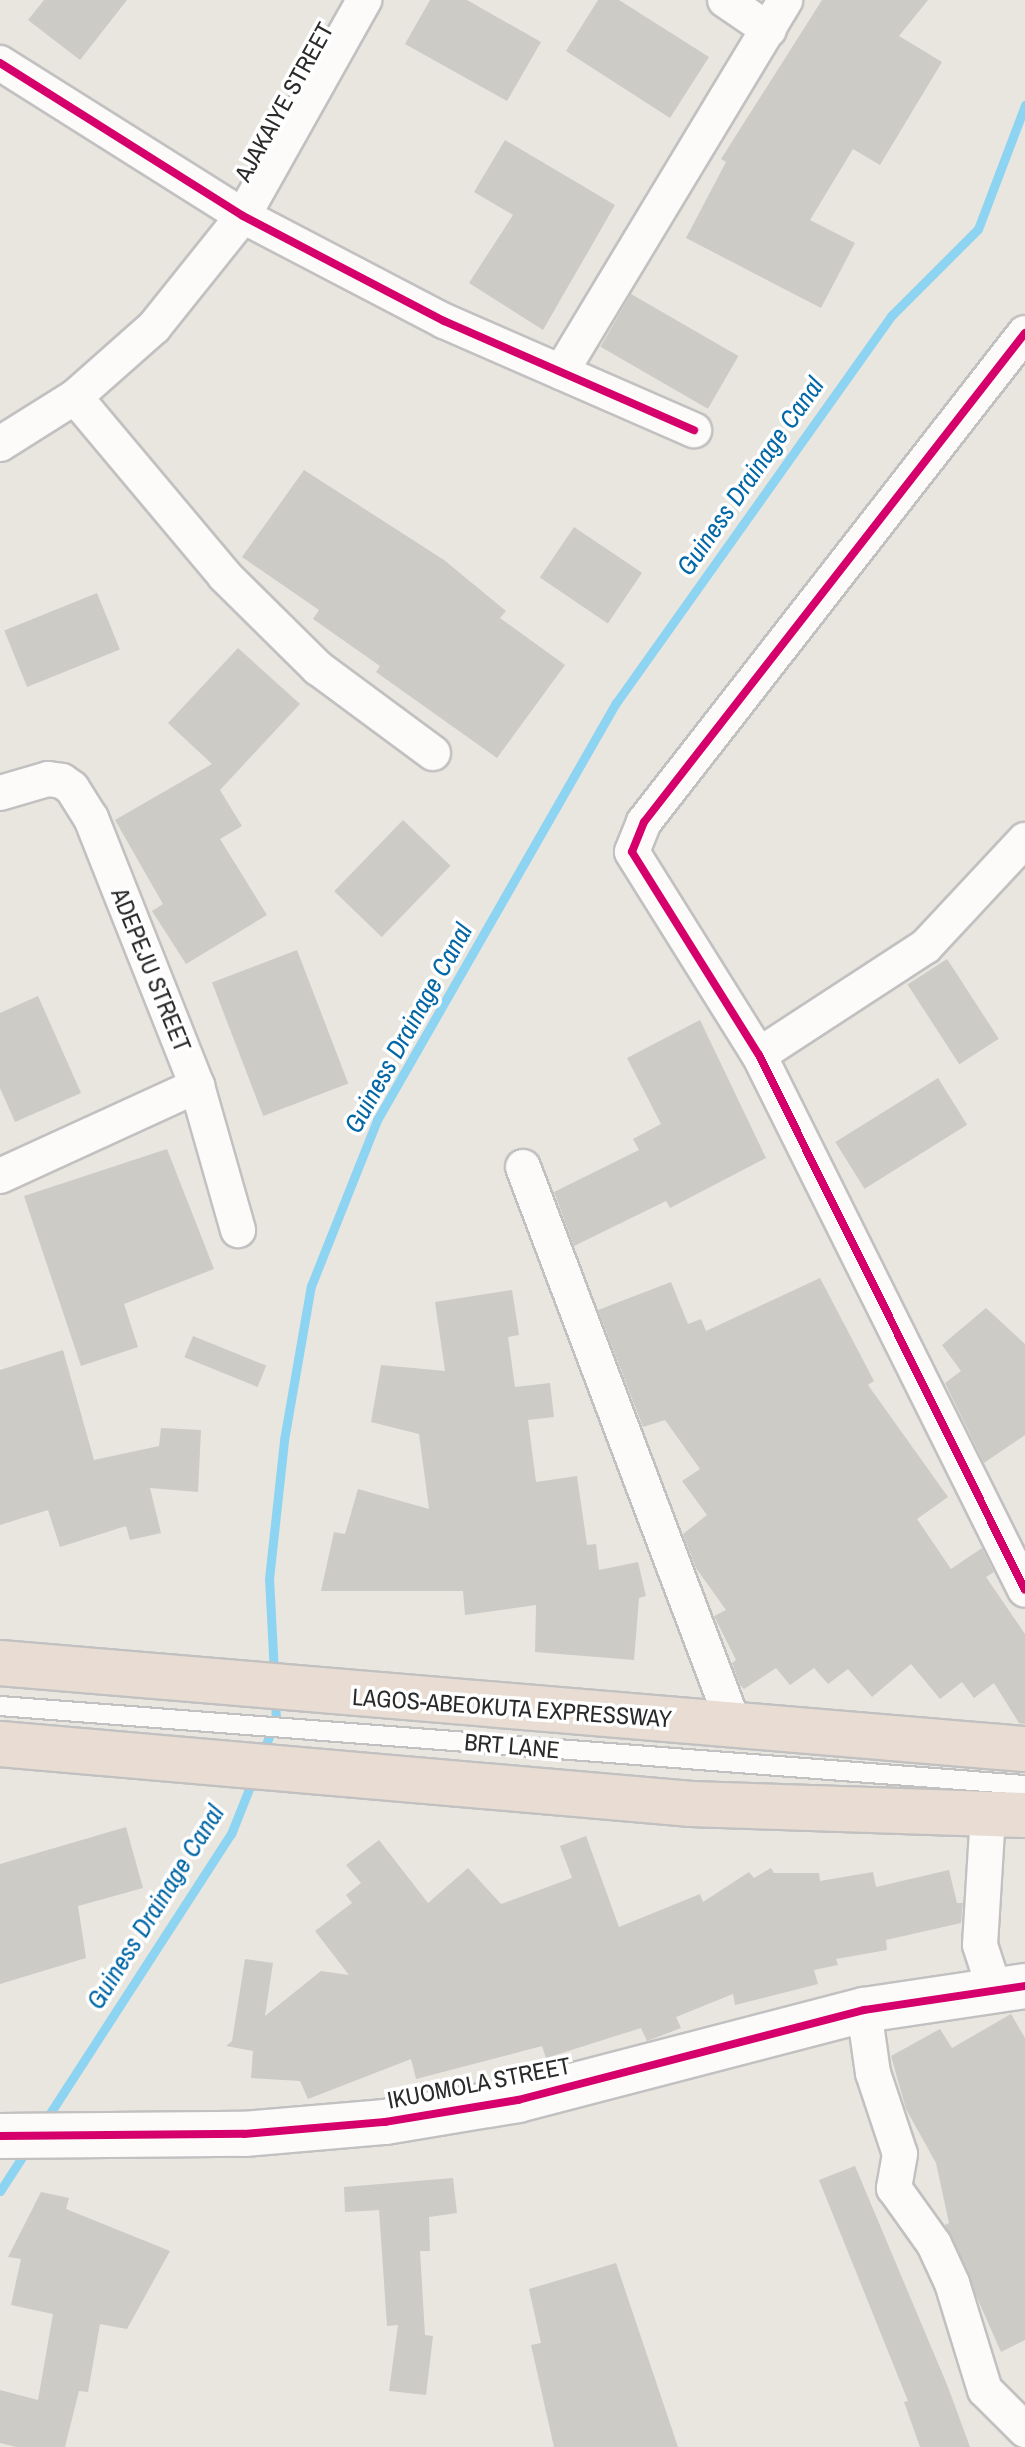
<!DOCTYPE html>
<html>
<head>
<meta charset="utf-8">
<style>
  body { margin:0 }
  #map { position:relative; width:1025px; height:2447px; overflow:hidden; background:#e9e5df; font-family:"Archivo Narrow",sans-serif }
  div>[style] { position:absolute }
  .stream>* { height:9px; margin:-4.5px; padding:0 4.5px; transform-origin:4.5px; border-radius:4.5px; background:#8cd4f1 }
  .building>* { inset:0; background:#cdcbc6; transform-origin:0 0 }
  .roads { filter:drop-shadow(2px 0 #c2c1c1) drop-shadow(-2px 0 #c2c1c1) drop-shadow(0 2px #c2c1c1) drop-shadow(0 -2px #c2c1c1) }
  .lane>* { height:18px; margin:-9px; padding:0 9px; transform-origin:9px; border-radius:9px; background:#fcfbfa }
  .street>* { height:34px; margin:-17px; padding:0 17px; transform-origin:17px; border-radius:17px; background:#fcfbfa }
  .secondary>* { height:44px; margin:-22px; padding:0 22px; transform-origin:22px; border-radius:22px; background:#fcfbfa }
  .highway>* { height:44px; margin:-22px; padding:0 22px; transform-origin:22px; border-radius:22px; background:#e9ddd3 }
  .cycleway>* { height:8px; margin:-4px; padding:0 4px; transform-origin:4px; border-radius:4px; background:#d6006c }
  span { translate:-50% -50%; white-space:nowrap; text-align:center; line-height:1.15; -webkit-text-stroke:7px #fff; paint-order:stroke }
  .street-label { font-size:24px; color:#2a2a2a }
  .water-label { font-size:26px; color:#0267a6; font-style:italic }
</style>
</head>
<body>
<div id="map">
  <div class="stream">
    <div style="left:274px;top:1673px;width:94px;rotate:-93deg"></div>
    <div style="left:269px;top:1579px;width:140px;rotate:-83.8deg"></div>
    <div style="left:284px;top:1440px;width:156px;rotate:-80.1deg"></div>
    <div style="left:311px;top:1286px;width:179px;rotate:-68.3deg"></div>
    <div style="left:377px;top:1120px;width:481px;rotate:-60.2deg"></div>
    <div style="left:616px;top:703px;width:475px;rotate:-54.6deg"></div>
    <div style="left:891px;top:316px;width:123px;rotate:-45deg"></div>
    <div style="left:978px;top:229px;width:133px;rotate:-69.2deg"></div>
    <div style="left:262px;top:1754px;width:37px;rotate:-68deg"></div>
    <div style="left:276px;top:1720px;width:21px;rotate:-93deg"></div>
    <div style="left:45px;top:2121px;width:342px;rotate:-57.1deg"></div>
    <div style="left:231px;top:1834px;width:59px;rotate:-68.2deg"></div>
    <div style="left:0;top:2191px;width:48px;rotate:-57deg"></div>
  </div>
  <div class="building">
    <div style="clip-path:polygon(44px 0,127px 0,80px 60px,28px 20px)"></div>
    <div style="clip-path:polygon(430px 0,467px 0,541px 42px,507px 101px,405px 44px)"></div>
    <div style="clip-path:polygon(598px 0,619px 0,709px 57px,670px 118px,566px 51px)"></div>
    <div style="clip-path:polygon(822px 0,928px 0,899px 36px,942px 62px,880px 165px,853px 149px,810px 220px,855px 243px,821px 308px,686px 238px,726px 162px,721px 159px)"></div>
    <div style="clip-path:polygon(505px 140px,615px 205px,543px 330px,469px 283px,513px 215px,474px 192px)"></div>
    <div style="left:631px;top:294px;width:124px;height:61px;rotate:30deg"></div>
    <div style="clip-path:polygon(304px 470px,444px 560px,506px 611px,500px 618px,565px 665px,497px 758px,376px 672px,380px 666px,313px 619px,319px 610px,242px 557px)"></div>
    <div style="left:574px;top:527px;width:82px;height:61px;rotate:34deg"></div>
    <div style="left:97px;top:593px;width:61px;height:100px;rotate:68deg"></div>
    <div style="clip-path:polygon(238px 648px,300px 704px,220px 790px,242px 826px,220px 839px,267px 915px,186px 964px,152px 911px,163px 904px,115px 820px,212px 764px,168px 723px)"></div>
    <div style="left:403px;top:820px;width:66px;height:99px;rotate:44deg"></div>
    <div style="left:297px;top:950px;width:143px;height:91px;rotate:69deg"></div>
    <div style="left:947px;top:959px;width:95px;height:47px;rotate:57deg"></div>
    <div style="clip-path:polygon(38px 996px,81px 1093px,15px 1122px,0 1088px,0 1013px)"></div>
    <div style="clip-path:polygon(700px 1020px,766px 1158px,670px 1208px,666px 1201px,574px 1246px,554px 1192px,639px 1150px,633px 1139px,661px 1124px,627px 1058px)"></div>
    <div style="left:938px;top:1078px;width:55px;height:121px;rotate:58deg"></div>
    <div style="clip-path:polygon(167px 1149px,214px 1269px,124px 1304px,138px 1347px,81px 1366px,24px 1196px)"></div>
    <div style="clip-path:polygon(820px 1278px,874px 1381px,868px 1385px,948px 1497px,917px 1519px,951px 1569px,982px 1548px,994px 1572px,986px 1577px,1025px 1634px,1025px 1724px,1019px 1723px,994px 1683px,974px 1698px,962px 1682px,940px 1699px,911px 1664px,872px 1697px,848px 1669px,828px 1684px,814px 1668px,790px 1685px,776px 1668px,744px 1689px,740px 1685px,732px 1663px,736px 1660px,714px 1616px,726px 1610px,696px 1568px,683px 1534px,707px 1515px,682px 1481px,700px 1469px,665px 1420px,643px 1427px,598px 1310px,671px 1282px,688px 1324px,701px 1319px,706px 1331px)"></div>
    <div style="clip-path:polygon(512px 1290px,519px 1335px,508px 1337px,515px 1387px,550px 1383px,554px 1417px,528px 1420px,536px 1482px,577px 1476px,587px 1545px,596px 1544px,599px 1570px,638px 1562px,646px 1596px,639px 1598px,634px 1660px,535px 1652px,536px 1605px,465px 1615px,463px 1591px,321px 1591px,334px 1532px,345px 1534px,358px 1489px,429px 1509px,419px 1434px,371px 1422px,381px 1365px,445px 1371px,435px 1302px)"></div>
    <div style="clip-path:polygon(986px 1308px,1025px 1344px,1025px 1435px,984px 1463px,945px 1383px,961px 1371px,942px 1345px)"></div>
    <div style="left:193px;top:1336px;width:79px;height:23px;rotate:22deg"></div>
    <div style="clip-path:polygon(63px 1350px,94px 1460px,159px 1446px,161px 1428px,201px 1430px,198px 1492px,150px 1488px,161px 1533px,130px 1540px,126px 1526px,60px 1547px,48px 1510px,0 1525px,0 1370px)"></div>
    <div style="clip-path:polygon(126px 1827px,143px 1888px,78px 1906px,86px 1958px,0 1984px,0 1864px)"></div>
    <div style="clip-path:polygon(586px 1836px,619px 1927px,700px 1894px,703px 1902px,749px 1872px,754px 1878px,771px 1868px,774px 1873px,819px 1873px,820px 1881px,873px 1872px,876px 1887px,949px 1870px,957px 1903px,963px 1903px,961px 1923px,886px 1940px,887px 1950px,836px 1959px,838px 1965px,814px 1970px,818px 1984px,735px 2005px,733px 1994px,676px 2017px,681px 2028px,655px 2038px,647px 2041px,641px 2028px,546px 2058px,542px 2046px,416px 2079px,411px 2059px,308px 2099px,300px 2081px,251px 2078px,253px 2051px,226px 2046px,232px 2041px,245px 1959px,273px 1963px,265px 2016px,321px 1971px,349px 1975px,315px 1931px,352px 1903px,346px 1895px,361px 1883px,346px 1865px,379px 1840px,428px 1903px,468px 1868px,501px 1904px,572px 1878px,560px 1846px)"></div>
    <div style="clip-path:polygon(1011px 2014px,1025px 2038px,1025px 2340px,1001px 2352px,945px 2225px,949px 2223px,936px 2163px,906px 2109px,891px 2056px,940px 2029px,952px 2048px)"></div>
    <div style="clip-path:polygon(855px 2166px,948px 2387px,970px 2447px,920px 2447px,904px 2402px,908px 2401px,819px 2180px)"></div>
    <div style="clip-path:polygon(453px 2178px,457px 2213px,429px 2217px,430px 2251px,420px 2251px,425px 2335px,433px 2336px,426px 2395px,389px 2391px,398px 2325px,387px 2326px,379px 2210px,345px 2212px,344px 2187px)"></div>
    <div style="clip-path:polygon(41px 2192px,69px 2198px,66px 2209px,170px 2251px,127px 2329px,100px 2324px,88px 2392px,79px 2391px,65px 2447px,17px 2447px,0 2443px,0 2390px,38px 2400px,53px 2314px,11px 2305px,21px 2259px,8px 2257px)"></div>
    <div style="clip-path:polygon(616px 2263px,678px 2447px,554px 2447px,531px 2345px,541px 2343px,529px 2289px)"></div>
  </div>
  <div class="roads">
    <div class="lane">
      <div style="left:0;top:1706px;width:1028px;rotate:4.41deg"></div>
    </div>
    <div class="street">
      <div style="left:725px;top:0;width:53px;rotate:34.3deg"></div>
      <div style="left:0;top:63px;width:287px;rotate:32.2deg"></div>
      <div style="left:243px;top:216px;width:227px;rotate:27.6deg"></div>
      <div style="left:444px;top:321px;width:273px;rotate:23.6deg"></div>
      <div style="left:1025px;top:333px;width:620px;rotate:127.92deg"></div>
      <div style="left:644px;top:822px;width:32px;rotate:112deg"></div>
      <div style="left:632px;top:852px;width:239px;rotate:58deg"></div>
      <div style="left:759px;top:1055px;width:597px;rotate:63.56deg"></div>
      <div style="left:561px;top:372px;width:434px;rotate:-58.9deg"></div>
      <div style="left:75px;top:397px;width:234px;rotate:50deg"></div>
      <div style="left:225px;top:576px;width:131px;rotate:44.7deg"></div>
      <div style="left:318px;top:668px;width:143px;rotate:36.5deg"></div>
      <div style="left:0;top:444px;width:89px;rotate:-32.1deg"></div>
      <div style="left:75px;top:397px;width:106px;rotate:-41.5deg"></div>
      <div style="left:154px;top:327px;width:142px;rotate:-51.3deg"></div>
      <div style="left:243px;top:216px;width:248px;rotate:-60.7deg"></div>
      <div style="left:0;top:793px;width:50px;rotate:-16.3deg"></div>
      <div style="left:48px;top:779px;width:14px;rotate:8deg"></div>
      <div style="left:62px;top:781px;width:12px;rotate:35deg"></div>
      <div style="left:72px;top:788px;width:36px;rotate:58deg"></div>
      <div style="left:91px;top:818px;width:288px;rotate:68.4deg"></div>
      <div style="left:197px;top:1086px;width:150px;rotate:74.1deg"></div>
      <div style="left:759px;top:1055px;width:199px;rotate:-33.1deg"></div>
      <div style="left:926px;top:946px;width:145px;rotate:-47deg"></div>
      <div style="left:523px;top:1167px;width:597px;rotate:69.29deg"></div>
      <div style="left:0;top:1176px;width:217px;rotate:-24.6deg"></div>
      <div style="left:988px;top:1814px;width:131px;rotate:93.5deg"></div>
      <div style="left:980px;top:1945px;width:45px;rotate:72deg"></div>
      <div style="left:864px;top:2010px;width:64px;rotate:81.9deg"></div>
      <div style="left:873px;top:2073px;width:85px;rotate:71.6deg"></div>
      <div style="left:900px;top:2154px;width:35px;rotate:100deg"></div>
      <div style="left:894px;top:2188px;width:69px;rotate:54.5deg"></div>
      <div style="left:934px;top:2244px;width:43px;rotate:65.2deg"></div>
      <div style="left:952px;top:2283px;width:112px;rotate:72.9deg"></div>
      <div style="left:985px;top:2390px;width:57px;rotate:45deg"></div>
    </div>
    <div class="secondary">
      <div style="left:0;top:2136px;width:244px;rotate:-0.5deg"></div>
      <div style="left:244px;top:2134px;width:142px;rotate:-4.9deg"></div>
      <div style="left:385px;top:2122px;width:135px;rotate:-9.4deg"></div>
      <div style="left:518px;top:2100px;width:358px;rotate:-14.6deg"></div>
      <div style="left:864px;top:2010px;width:163px;rotate:-8.5deg"></div>
    </div>
    <div class="highway">
      <div style="left:0;top:1663px;width:1029px;rotate:4.8deg"></div>
      <div style="left:0;top:1744px;width:694px;rotate:4.96deg"></div>
      <div style="left:691px;top:1804px;width:334px;rotate:1.9deg"></div>
    </div>
  </div>
  <div class="cycleway">
    <div style="left:0;top:63px;width:287px;rotate:32.2deg"></div>
    <div style="left:243px;top:216px;width:227px;rotate:27.6deg"></div>
    <div style="left:444px;top:321px;width:273px;rotate:23.6deg"></div>
    <div style="left:1025px;top:333px;width:620px;rotate:127.92deg"></div>
    <div style="left:644px;top:822px;width:32px;rotate:112deg"></div>
    <div style="left:632px;top:852px;width:239px;rotate:58deg"></div>
    <div style="left:759px;top:1055px;width:597px;rotate:63.56deg"></div>
    <div style="left:0;top:2136px;width:244px;rotate:-0.5deg"></div>
    <div style="left:244px;top:2134px;width:142px;rotate:-4.9deg"></div>
    <div style="left:385px;top:2122px;width:135px;rotate:-9.4deg"></div>
    <div style="left:518px;top:2100px;width:358px;rotate:-14.6deg"></div>
    <div style="left:864px;top:2010px;width:163px;rotate:-8.5deg"></div>
  </div>
  <div class="street-label">
    <span style="left:284px;top:102px;rotate:-61deg">AJAKAIYE STREET</span>
    <span style="left:151px;top:970px;rotate:68deg">ADEPEJU STREET</span>
    <span style="left:512px;top:1708px;rotate:4deg">LAGOS-ABEOKUTA EXPRESSWAY</span>
    <span style="left:512px;top:1746px;rotate:5deg">BRT LANE</span>
    <span style="left:479px;top:2083px;rotate:-11deg">IKUOMOLA STREET</span>
  </div>
  <div class="water-label">
    <span style="left:750px;top:476px;rotate:-55deg">Guiness Drainage Canal</span>
    <span style="left:408px;top:1028px;rotate:-61deg">Guiness Drainage Canal</span>
    <span style="left:155px;top:1907px;rotate:-58deg">Guiness Drainage Canal</span>
  </div>
</div>
</body>
</html>
